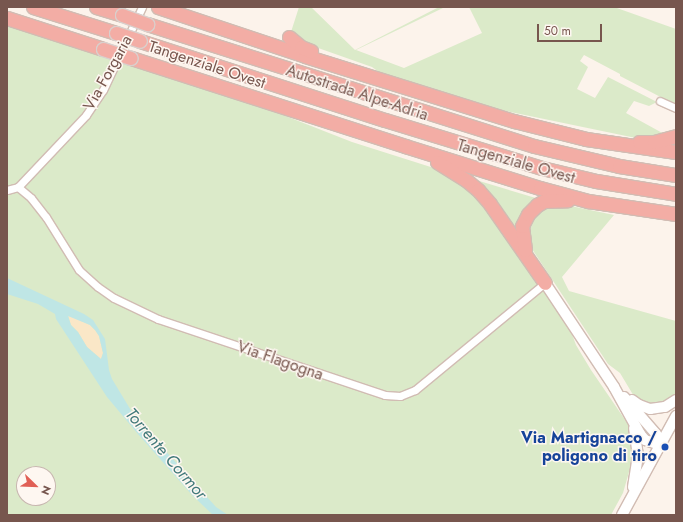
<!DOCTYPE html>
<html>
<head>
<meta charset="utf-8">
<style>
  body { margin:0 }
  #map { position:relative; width:683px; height:522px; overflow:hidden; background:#fcf3eb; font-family:Jost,sans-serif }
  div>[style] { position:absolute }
  .green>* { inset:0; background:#dbeac9 }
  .sand>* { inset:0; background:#fae7c7 }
  .water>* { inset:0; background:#bfe6e5 }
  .roads { filter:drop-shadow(1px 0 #d1bcb3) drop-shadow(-1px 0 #d1bcb3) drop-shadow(0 1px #d1bcb3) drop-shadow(0 -1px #d1bcb3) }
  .street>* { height:7px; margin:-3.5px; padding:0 3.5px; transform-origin:3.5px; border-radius:3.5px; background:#fff }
  .secondary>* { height:10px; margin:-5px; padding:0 5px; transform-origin:5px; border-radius:5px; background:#fff }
  .highway>* { height:13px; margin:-6.5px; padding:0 6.5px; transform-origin:6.5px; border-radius:6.5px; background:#f3ada5 }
  .bridges { filter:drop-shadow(1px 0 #d9d0cd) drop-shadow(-1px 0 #d9d0cd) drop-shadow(0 1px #d9d0cd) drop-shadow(0 -1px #d9d0cd) }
  .highway-bridge>* { height:13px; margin:-6.5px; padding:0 6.5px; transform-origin:6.5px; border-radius:6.5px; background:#f3ada5 }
  .dots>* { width:11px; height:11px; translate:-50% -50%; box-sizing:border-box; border:2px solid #fef7f1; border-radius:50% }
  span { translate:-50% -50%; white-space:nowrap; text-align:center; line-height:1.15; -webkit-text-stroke:3px #fef7f1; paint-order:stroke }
  .street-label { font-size:16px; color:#77564e }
  .transit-label { font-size:16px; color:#164399; font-weight:700 }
  .right { translate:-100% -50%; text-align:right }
  .water-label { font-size:17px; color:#427a7b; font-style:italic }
  .frame { position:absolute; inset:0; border:8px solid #77564e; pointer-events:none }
  .north { position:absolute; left:16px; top:466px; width:40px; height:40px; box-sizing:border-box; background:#fef7f1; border:1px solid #c8b7b0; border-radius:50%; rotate:113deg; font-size:11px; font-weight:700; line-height:16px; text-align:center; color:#77564e }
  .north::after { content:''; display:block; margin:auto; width:14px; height:18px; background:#e05f55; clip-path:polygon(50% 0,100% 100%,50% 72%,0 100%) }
  .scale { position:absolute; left:537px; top:24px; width:65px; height:18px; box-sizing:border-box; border:2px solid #77564e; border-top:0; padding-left:5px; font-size:12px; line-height:14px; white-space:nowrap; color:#77564e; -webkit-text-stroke:3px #fef7f1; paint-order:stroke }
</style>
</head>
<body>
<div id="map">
  <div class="green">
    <div style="clip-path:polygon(299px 7px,311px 7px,355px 50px,439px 7px,445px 7px,356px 50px,404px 68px,482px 33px,469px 7px,614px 7px,676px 29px,676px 105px,620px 76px,620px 74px,584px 55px,580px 61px,588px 67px,577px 89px,595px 98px,608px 77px,657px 102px,649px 106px,634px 101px,626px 113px,666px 135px,646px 139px,631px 137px,487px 107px,383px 75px,372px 67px,304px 43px,291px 32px)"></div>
    <div style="clip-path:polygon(evenodd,7px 26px,283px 115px,352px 142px,437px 169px,465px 185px,481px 201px,545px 291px,569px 326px,576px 345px,591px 370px,630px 427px,633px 454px,631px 465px,623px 493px,611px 515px,7px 515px,7px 26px,24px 474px,48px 474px,48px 498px,24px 498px,24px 474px)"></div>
    <div style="clip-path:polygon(476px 180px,539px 199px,516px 231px)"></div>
    <div style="clip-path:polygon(566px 205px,614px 215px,562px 277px,569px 291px,676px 321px,676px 395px,666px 402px,660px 404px,647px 404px,635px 398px,620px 373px,608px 364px,532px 249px,529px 232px,536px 215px,542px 209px,549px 206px)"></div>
  </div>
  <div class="sand">
    <div style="clip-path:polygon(68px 315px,90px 325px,95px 330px,99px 336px,103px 353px,101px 359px,87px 347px,78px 332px,71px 325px)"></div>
  </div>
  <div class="water">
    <div style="clip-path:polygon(evenodd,7px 278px,84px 314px,93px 320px,105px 339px,109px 370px,112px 379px,135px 417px,216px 507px,228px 515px,213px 515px,192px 495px,137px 433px,107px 397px,56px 319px,55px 314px,38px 304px,7px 294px,7px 278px,68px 316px,90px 325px,95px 330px,99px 336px,103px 353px,101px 359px,87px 347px,78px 332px,71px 325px,68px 316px)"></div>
  </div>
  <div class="roads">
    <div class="street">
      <div style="left:660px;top:101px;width:17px;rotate:24deg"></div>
      <div style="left:18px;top:187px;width:17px;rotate:40deg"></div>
      <div style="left:31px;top:198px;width:24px;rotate:52deg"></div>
      <div style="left:46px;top:217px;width:62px;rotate:58.1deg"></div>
      <div style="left:79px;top:270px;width:25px;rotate:42deg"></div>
      <div style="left:98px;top:287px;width:19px;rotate:35deg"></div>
      <div style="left:114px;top:298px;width:49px;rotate:25.5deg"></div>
      <div style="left:158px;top:319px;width:239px;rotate:18.5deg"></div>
      <div style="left:385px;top:395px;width:15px;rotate:4deg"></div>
      <div style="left:400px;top:396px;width:16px;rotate:-22deg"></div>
      <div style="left:415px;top:390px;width:168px;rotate:-39.5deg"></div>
      <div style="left:7px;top:190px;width:11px;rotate:-15deg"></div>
      <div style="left:18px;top:187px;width:99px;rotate:-46.6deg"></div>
      <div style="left:86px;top:115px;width:30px;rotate:-56deg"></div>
      <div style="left:103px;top:90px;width:92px;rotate:-64.8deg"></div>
    </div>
    <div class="secondary">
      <div style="left:545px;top:283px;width:125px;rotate:56.4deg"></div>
      <div style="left:614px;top:387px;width:54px;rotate:61deg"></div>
      <div style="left:640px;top:434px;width:8px;rotate:50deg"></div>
      <div style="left:645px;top:440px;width:16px;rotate:18deg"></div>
      <div style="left:624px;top:397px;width:49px;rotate:49.1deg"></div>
      <div style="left:656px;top:434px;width:12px;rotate:70deg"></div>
      <div style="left:632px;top:400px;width:9px;rotate:36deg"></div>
      <div style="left:639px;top:405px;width:12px;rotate:20deg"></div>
      <div style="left:650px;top:409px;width:15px;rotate:-8deg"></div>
      <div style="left:665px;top:407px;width:13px;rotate:-32deg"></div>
      <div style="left:633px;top:487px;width:31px;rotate:-81deg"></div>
      <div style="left:638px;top:456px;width:28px;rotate:-98deg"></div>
      <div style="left:622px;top:515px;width:113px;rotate:-61.4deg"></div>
    </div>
    <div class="highway">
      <div style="left:33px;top:7px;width:87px;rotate:17.4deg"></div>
      <div style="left:96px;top:7px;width:27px;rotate:17deg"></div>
      <div style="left:158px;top:7px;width:155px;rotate:18.4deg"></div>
      <div style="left:305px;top:56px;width:219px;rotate:17.3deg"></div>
      <div style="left:514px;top:121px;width:74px;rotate:14deg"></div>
      <div style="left:586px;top:139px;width:91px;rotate:8.2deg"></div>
      <div style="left:7px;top:18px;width:101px;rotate:17.9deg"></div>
      <div style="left:147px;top:24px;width:406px;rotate:17.5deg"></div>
      <div style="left:534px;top:146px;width:87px;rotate:13.2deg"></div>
      <div style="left:619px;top:166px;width:58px;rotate:9deg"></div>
      <div style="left:289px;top:37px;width:16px;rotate:40deg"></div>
      <div style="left:301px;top:47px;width:11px;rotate:22deg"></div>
      <div style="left:140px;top:41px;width:257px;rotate:17.9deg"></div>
      <div style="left:385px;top:120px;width:164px;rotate:17deg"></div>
      <div style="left:542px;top:168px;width:56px;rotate:13.5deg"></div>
      <div style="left:596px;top:181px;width:81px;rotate:9.2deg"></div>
      <div style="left:131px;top:58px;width:288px;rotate:17.8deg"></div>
      <div style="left:405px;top:146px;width:141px;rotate:17.3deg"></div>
      <div style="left:540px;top:188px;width:50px;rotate:15.2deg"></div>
      <div style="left:588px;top:201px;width:89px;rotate:8.4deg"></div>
      <div style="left:639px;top:142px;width:15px"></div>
      <div style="left:654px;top:142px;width:23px;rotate:-15deg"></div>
      <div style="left:437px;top:162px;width:34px;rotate:32deg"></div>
      <div style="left:466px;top:180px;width:16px;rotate:40deg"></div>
      <div style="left:478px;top:190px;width:18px;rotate:49deg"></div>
      <div style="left:490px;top:204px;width:96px;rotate:55.2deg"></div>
      <div style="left:525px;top:250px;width:24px;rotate:-97deg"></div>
      <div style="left:522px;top:226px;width:13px;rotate:-63deg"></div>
      <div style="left:528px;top:214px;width:13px;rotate:-45deg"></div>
      <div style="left:537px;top:205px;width:8px;rotate:-30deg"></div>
      <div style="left:544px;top:201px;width:24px;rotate:-2deg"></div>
    </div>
  </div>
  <div class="bridges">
    <div class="highway-bridge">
      <div style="left:122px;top:15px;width:27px;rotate:20deg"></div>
      <div style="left:116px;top:33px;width:25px;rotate:18deg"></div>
      <div style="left:103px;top:49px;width:29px;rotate:18deg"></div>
    </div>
  </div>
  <div class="dots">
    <div style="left:665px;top:447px;background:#1a4fb4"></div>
  </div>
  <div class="street-label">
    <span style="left:207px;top:65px;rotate:18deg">Tangenziale Ovest</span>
    <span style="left:108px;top:73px;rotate:-61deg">Via Forgaria</span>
    <span style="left:357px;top:93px;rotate:18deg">Autostrada Alpe-Adria</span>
    <span style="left:516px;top:162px;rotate:16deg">Tangenziale Ovest</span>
    <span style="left:280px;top:361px;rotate:19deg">Via Flagogna</span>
  </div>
  <div class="transit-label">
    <span class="right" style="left:657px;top:447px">Via Martignacco /<br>poligono di tiro</span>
  </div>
  <div class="water-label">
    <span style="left:166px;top:454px;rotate:49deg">Torrente Cormor</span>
  </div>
  <div class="frame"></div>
  <div class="north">N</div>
  <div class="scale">50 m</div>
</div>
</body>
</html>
